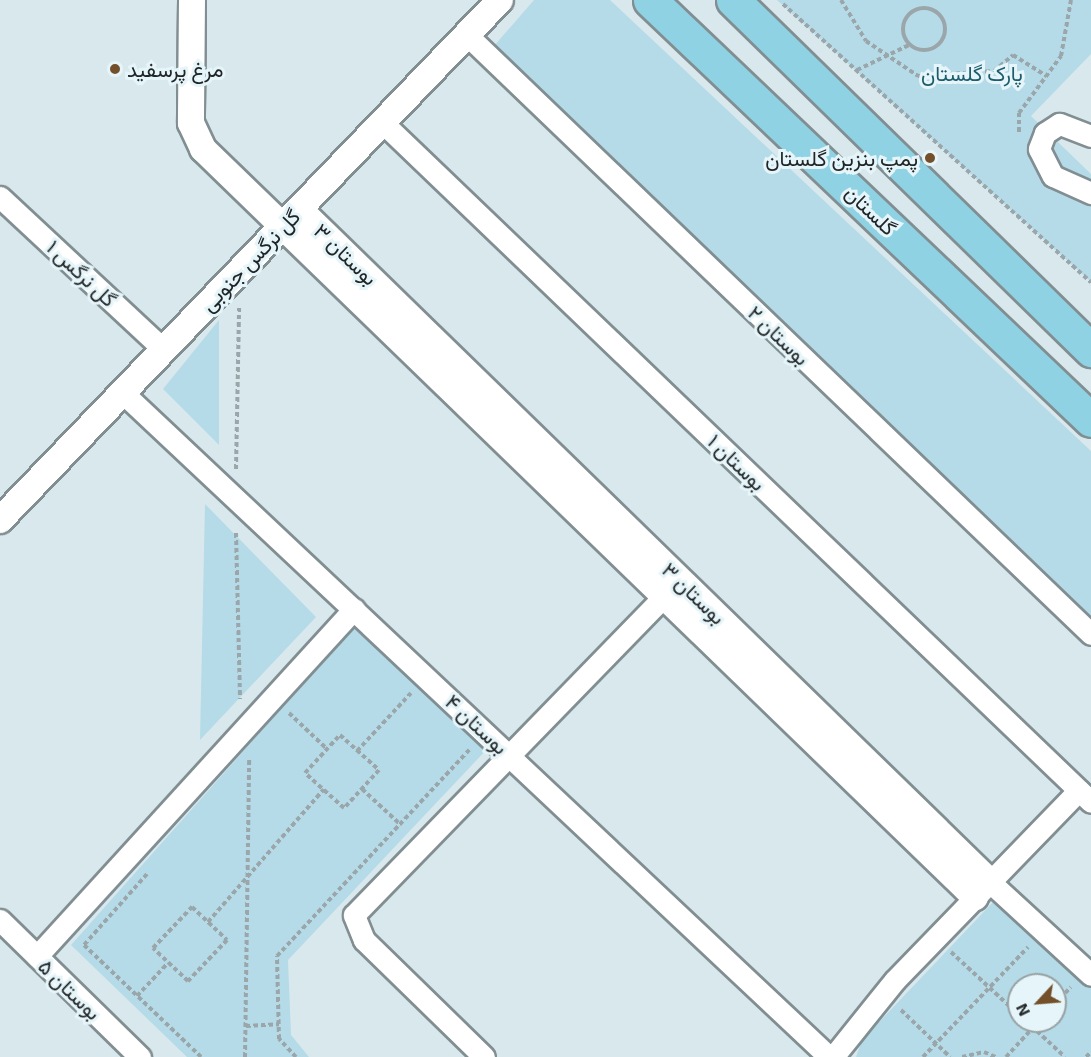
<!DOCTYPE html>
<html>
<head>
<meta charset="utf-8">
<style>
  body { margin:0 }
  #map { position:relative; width:1091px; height:1057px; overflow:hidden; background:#d9e8ec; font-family:"Exo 2",Vazirmatn,sans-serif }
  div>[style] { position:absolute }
  .green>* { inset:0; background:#b4dbe7 }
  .path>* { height:4px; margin-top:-2px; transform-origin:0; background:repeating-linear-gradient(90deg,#9aa6a9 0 4.5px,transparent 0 7.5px) }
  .path>.ring { margin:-2px; padding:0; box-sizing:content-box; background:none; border:4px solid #9aa6a9; border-radius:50% }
  .roads { filter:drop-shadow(2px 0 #818e92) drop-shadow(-2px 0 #818e92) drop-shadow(0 2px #818e92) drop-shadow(0 -2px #818e92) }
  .minor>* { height:21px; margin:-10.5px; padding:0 10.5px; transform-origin:10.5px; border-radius:10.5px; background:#fff }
  .tertiary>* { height:26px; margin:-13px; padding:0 13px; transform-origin:13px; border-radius:13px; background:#fff }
  .primary>* { height:33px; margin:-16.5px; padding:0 16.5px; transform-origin:16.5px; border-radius:16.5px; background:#8fd2e3 }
  .dots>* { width:16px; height:16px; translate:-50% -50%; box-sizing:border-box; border:3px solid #e6f5f9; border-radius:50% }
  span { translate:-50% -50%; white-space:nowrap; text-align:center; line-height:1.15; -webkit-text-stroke:6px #e6f5f9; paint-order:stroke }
  .poi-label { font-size:21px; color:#202527 }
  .left { translate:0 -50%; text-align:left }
  .right { translate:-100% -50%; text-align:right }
  .park-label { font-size:21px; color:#1c5c6b }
  .street-label { font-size:21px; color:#202527 }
  .north { position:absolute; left:1007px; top:973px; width:60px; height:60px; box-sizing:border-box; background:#e6f5f9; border:2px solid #97a2a5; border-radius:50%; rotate:244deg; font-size:16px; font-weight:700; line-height:24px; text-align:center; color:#202527 }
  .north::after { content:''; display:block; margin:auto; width:21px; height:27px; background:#735029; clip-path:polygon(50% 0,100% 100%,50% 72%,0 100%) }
</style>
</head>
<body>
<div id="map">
  <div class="green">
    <div style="clip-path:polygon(534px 0,610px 0,1091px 451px,1091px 616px,494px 46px)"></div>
    <div style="clip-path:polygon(777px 0,1091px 0,1091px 54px,1031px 116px,1091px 174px,1091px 282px)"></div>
    <div style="clip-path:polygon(219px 320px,219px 445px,163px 389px)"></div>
    <div style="clip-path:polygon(205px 504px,316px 617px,200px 740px)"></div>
    <div style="clip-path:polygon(360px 620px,489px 747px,288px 960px,291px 1035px,309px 1057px,187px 1057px,71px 945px)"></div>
    <div style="clip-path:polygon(evenodd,996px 899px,1091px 986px,1091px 1057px,856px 1057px,862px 1040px,996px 899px,1019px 985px,1055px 985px,1055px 1021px,1019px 1021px,1019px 985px)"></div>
  </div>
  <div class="path">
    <div style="left:841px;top:0;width:48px;rotate:58.6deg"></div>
    <div style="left:866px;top:41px;width:63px;rotate:33.9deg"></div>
    <div style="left:918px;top:76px;width:76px;rotate:-3.8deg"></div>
    <div style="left:994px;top:71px;width:25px;rotate:-40deg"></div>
    <div style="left:1013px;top:55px;width:40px;rotate:32deg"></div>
    <div style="left:783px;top:4px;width:415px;rotate:42.1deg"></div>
    <div class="ring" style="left:903px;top:8px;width:38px;height:38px"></div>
    <div style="left:857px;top:70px;width:58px;rotate:-25.7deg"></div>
    <div style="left:1019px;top:132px;width:19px;rotate:-90deg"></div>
    <div style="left:1019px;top:113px;width:71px;rotate:-53.6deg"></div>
    <div style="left:1061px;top:56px;width:57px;rotate:-79.9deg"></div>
    <div style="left:236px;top:469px;width:161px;rotate:-88.9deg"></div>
    <div style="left:236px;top:533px;width:166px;rotate:88.6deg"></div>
    <div style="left:289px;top:713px;width:52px;rotate:43.5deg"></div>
    <div style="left:340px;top:735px;width:52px;rotate:41.9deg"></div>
    <div style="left:379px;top:770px;width:52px;rotate:132.6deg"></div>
    <div style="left:344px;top:808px;width:52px;rotate:-138.1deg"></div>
    <div style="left:305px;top:773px;width:52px;rotate:-47.4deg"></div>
    <div style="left:357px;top:751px;width:79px;rotate:-47deg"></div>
    <div style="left:362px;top:789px;width:53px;rotate:42.7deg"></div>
    <div style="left:147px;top:874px;width:95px;rotate:131.6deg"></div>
    <div style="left:84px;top:945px;width:162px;rotate:43.7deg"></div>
    <div style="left:192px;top:907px;width:48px;rotate:43.3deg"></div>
    <div style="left:227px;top:940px;width:57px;rotate:133.6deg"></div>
    <div style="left:188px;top:981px;width:48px;rotate:-136.7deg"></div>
    <div style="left:153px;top:948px;width:57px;rotate:-46.4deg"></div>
    <div style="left:208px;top:922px;width:176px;rotate:-48.9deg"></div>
    <div style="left:951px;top:952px;width:93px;rotate:42.8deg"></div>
    <div style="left:137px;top:996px;width:45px;rotate:-46.8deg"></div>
    <div style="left:1055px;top:1004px;width:23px;rotate:-47deg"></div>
    <div style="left:901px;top:1010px;width:68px;rotate:43.8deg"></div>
    <div style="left:1026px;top:1021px;width:53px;rotate:42.7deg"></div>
    <div style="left:246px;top:1026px;width:33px;rotate:-3deg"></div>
    <div style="left:245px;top:1057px;width:299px;rotate:-89.2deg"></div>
    <div style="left:296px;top:1057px;width:25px;rotate:-133deg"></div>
    <div style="left:279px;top:1039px;width:83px;rotate:-91.4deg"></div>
    <div style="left:277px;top:956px;width:282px;rotate:-47deg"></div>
    <div style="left:923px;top:1057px;width:152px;rotate:-46.3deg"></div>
    <div style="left:962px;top:1057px;width:23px;rotate:-13deg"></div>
    <div style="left:984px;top:1052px;width:13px;rotate:23deg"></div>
    <div style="left:1006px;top:1057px;width:49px;rotate:-47.5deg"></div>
    <div style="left:1086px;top:1057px;width:7px;rotate:-45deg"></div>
  </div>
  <div class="roads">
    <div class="minor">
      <div style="left:467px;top:35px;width:865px;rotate:43.83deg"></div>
      <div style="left:382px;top:122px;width:982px;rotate:43.8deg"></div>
      <div style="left:1091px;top:136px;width:34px;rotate:-159deg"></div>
      <div style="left:1059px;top:124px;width:17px;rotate:147deg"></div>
      <div style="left:1045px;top:133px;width:17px;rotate:111deg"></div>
      <div style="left:1039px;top:149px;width:30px;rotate:63deg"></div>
      <div style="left:1053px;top:176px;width:42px;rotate:24.1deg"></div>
      <div style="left:0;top:197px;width:224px;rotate:43deg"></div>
      <div style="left:123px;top:393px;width:969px;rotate:43.24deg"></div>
      <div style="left:990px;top:882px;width:137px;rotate:42.6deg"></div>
      <div style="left:0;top:920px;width:196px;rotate:44.4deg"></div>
      <div style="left:37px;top:956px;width:470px;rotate:-47.6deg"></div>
      <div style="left:484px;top:1057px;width:168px;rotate:-135.7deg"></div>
      <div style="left:364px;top:940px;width:27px;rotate:-112deg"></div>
      <div style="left:354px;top:915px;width:446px;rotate:-45.8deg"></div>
      <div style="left:833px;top:1057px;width:99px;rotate:-51.2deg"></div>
      <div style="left:895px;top:980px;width:264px;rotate:-45.9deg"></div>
    </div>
    <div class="tertiary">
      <div style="left:192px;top:0;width:123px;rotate:90.5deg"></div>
      <div style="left:191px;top:123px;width:29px;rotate:65deg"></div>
      <div style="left:203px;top:149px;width:1075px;rotate:44.1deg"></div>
      <div style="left:299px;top:209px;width:965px;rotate:44.24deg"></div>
      <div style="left:0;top:520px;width:721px;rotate:-46.12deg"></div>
    </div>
    <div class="primary">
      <div style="left:650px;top:0;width:609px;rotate:43.6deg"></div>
      <div style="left:733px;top:0;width:501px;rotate:44.35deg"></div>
    </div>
  </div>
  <div class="dots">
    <div style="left:115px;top:69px;background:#735029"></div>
    <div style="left:930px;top:158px;background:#735029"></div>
  </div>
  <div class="poi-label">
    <span class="left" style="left:127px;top:69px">مرغ پرسفید</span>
    <span class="right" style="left:918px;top:158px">پمپ بنزین گلستان</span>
  </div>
  <div class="park-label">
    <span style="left:972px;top:73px">پارک گلستان</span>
  </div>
  <div class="street-label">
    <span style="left:871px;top:210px;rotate:44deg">گلستان</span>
    <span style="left:346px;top:254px;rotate:44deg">بوستان ۳</span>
    <span style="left:250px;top:260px;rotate:-46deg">گل نرگس جنوبی</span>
    <span style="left:82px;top:273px;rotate:43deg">گل نرگس ۱</span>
    <span style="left:779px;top:335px;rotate:44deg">بوستان ۲</span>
    <span style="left:737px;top:462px;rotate:44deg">بوستان ۱</span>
    <span style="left:694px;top:593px;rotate:44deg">بوستان ۳</span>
    <span style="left:477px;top:724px;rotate:43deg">بوستان ۴</span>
    <span style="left:70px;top:989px;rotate:44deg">بوستان ۵</span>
  </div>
  <div class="north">N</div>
</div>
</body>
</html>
